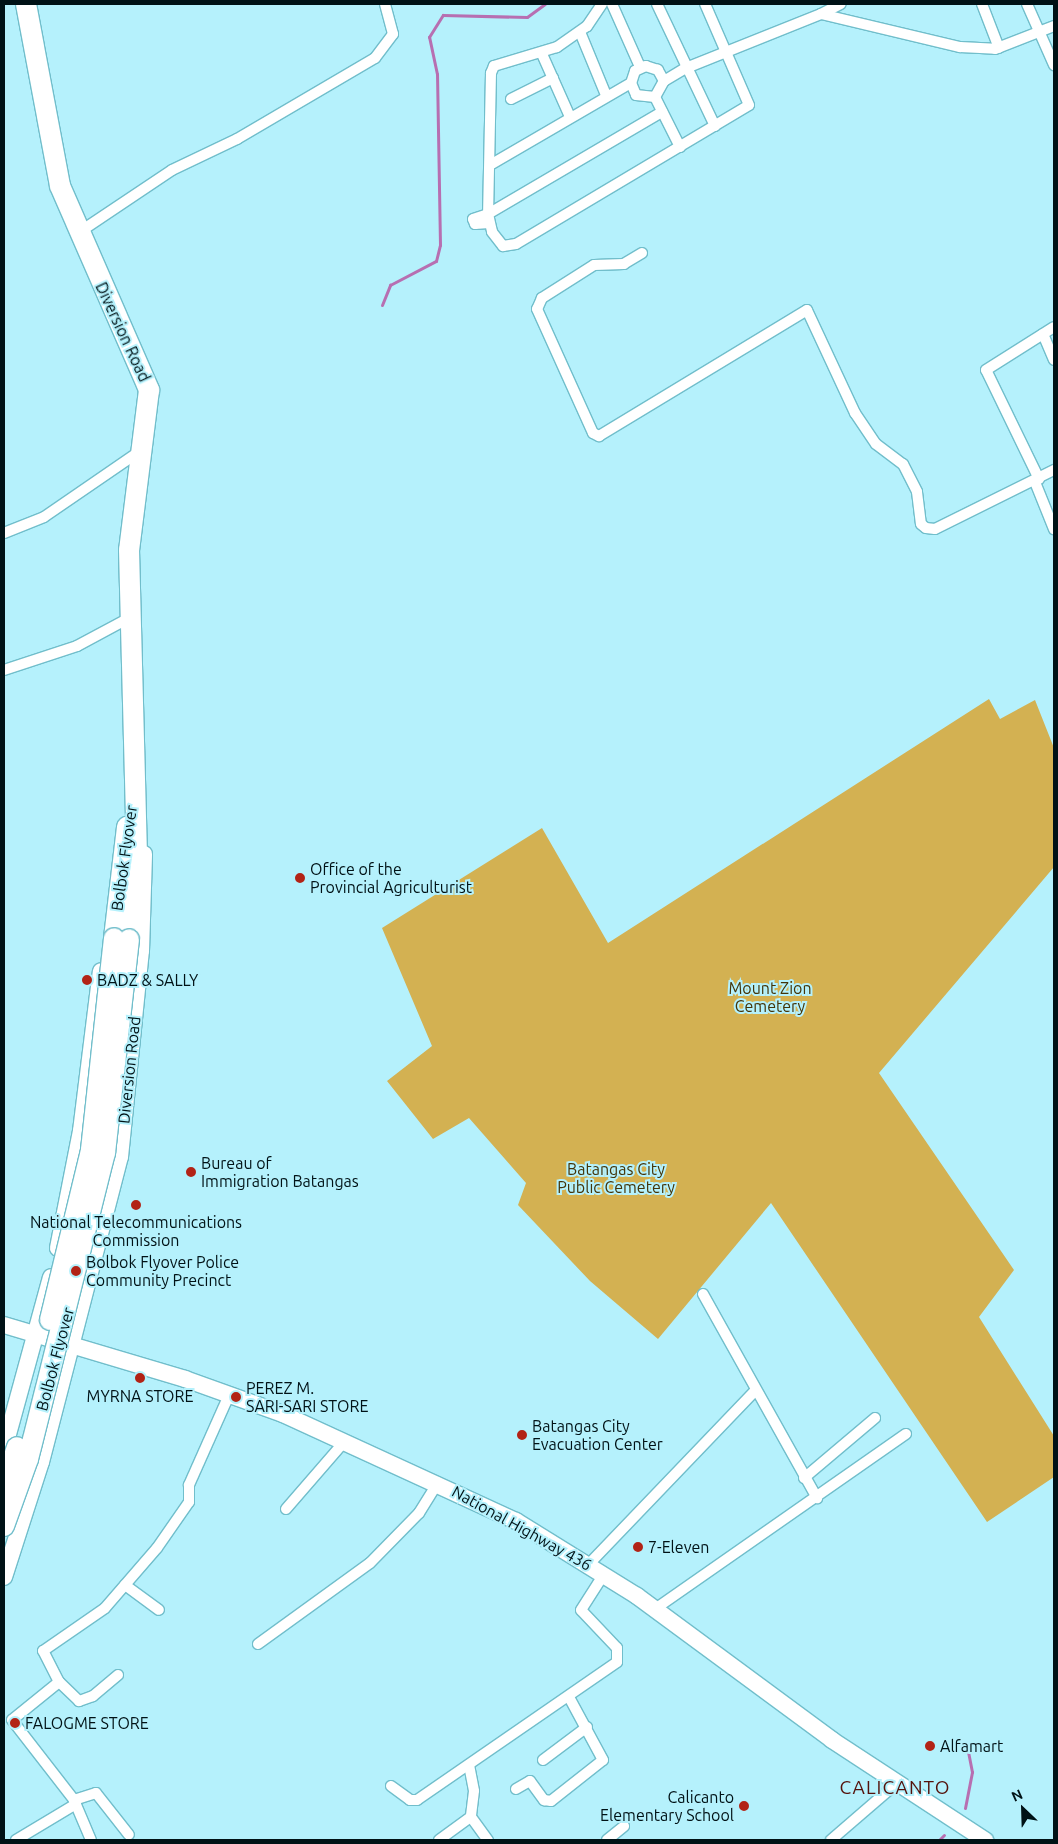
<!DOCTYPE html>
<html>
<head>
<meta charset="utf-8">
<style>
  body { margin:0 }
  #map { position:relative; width:1058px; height:1844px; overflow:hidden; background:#b5f1fc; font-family:Ubuntu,sans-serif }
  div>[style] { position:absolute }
  .green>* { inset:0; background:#d3b152 }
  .stream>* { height:3px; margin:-1.5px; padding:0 1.5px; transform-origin:1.5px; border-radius:1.5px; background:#b76fb1 }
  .roads { filter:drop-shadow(1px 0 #71becb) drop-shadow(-1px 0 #71becb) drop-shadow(0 1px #71becb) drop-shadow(0 -1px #71becb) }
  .street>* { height:10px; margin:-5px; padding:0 5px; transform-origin:5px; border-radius:5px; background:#fff }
  .primary>* { height:16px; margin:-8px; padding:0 8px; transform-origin:8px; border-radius:8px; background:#fff }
  .highway>* { height:20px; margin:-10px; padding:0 10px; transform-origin:10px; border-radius:10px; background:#fff }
  .bridges { filter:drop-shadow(1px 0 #71becb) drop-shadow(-1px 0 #71becb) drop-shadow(0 1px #71becb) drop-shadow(0 -1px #71becb) }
  .highway-bridge>* { height:20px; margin:-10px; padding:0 10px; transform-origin:10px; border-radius:10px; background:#fff }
  .dots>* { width:14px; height:14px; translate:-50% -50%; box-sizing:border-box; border:2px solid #b5f1fc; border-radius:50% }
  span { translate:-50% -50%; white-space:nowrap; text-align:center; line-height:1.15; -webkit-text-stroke:4px #b5f1fc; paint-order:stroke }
  .street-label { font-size:16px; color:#001216 }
  .poi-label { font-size:16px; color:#001216 }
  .left { translate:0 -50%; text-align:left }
  .right { translate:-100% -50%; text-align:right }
  .park-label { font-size:16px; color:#433408 }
  .quarter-label { font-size:19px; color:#54110a; letter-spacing:1px }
  .frame { position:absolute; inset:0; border:5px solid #001216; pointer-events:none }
  .north { position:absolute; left:998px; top:1784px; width:50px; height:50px; -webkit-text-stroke:4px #b5f1fc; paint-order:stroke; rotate:336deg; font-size:14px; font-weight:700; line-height:20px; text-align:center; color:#001216 }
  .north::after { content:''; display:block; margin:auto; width:18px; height:22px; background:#001216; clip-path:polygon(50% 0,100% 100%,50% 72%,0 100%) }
</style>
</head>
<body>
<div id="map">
  <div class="green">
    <div style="clip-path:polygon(989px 699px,1000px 719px,1035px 700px,1054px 748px,1054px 867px,879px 1073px,1014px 1270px,979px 1317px,1054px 1436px,1054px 1477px,987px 1522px,771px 1203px,658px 1339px,590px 1281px,518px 1205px,526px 1183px,469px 1118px,433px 1139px,387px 1081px,432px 1046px,382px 928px,542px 828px,608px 943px)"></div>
  </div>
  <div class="stream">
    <div style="left:382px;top:305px;width:22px;rotate:-68deg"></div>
    <div style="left:390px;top:285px;width:52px;rotate:-27.6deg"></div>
    <div style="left:436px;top:261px;width:16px;rotate:-76deg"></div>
    <div style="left:440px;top:245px;width:171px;rotate:-91deg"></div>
    <div style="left:437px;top:74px;width:38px;rotate:-102deg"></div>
    <div style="left:429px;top:37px;width:26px;rotate:-58deg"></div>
    <div style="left:443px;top:15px;width:84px;rotate:1.4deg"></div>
    <div style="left:527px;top:17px;width:22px;rotate:-36deg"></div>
    <div style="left:965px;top:1808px;width:37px;rotate:-79deg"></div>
    <div style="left:972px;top:1772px;width:25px;rotate:-101deg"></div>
    <div style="left:939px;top:1840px;width:7px;rotate:-45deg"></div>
  </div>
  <div class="roads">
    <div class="street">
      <div style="left:602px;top:4px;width:27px;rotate:124deg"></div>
      <div style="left:587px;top:26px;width:37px;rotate:145deg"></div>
      <div style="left:557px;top:47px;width:66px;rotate:163.2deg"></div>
      <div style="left:494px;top:66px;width:8px;rotate:113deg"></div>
      <div style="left:491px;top:73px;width:141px;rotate:91.2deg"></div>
      <div style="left:488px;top:214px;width:18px;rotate:77deg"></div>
      <div style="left:492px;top:232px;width:18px;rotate:52deg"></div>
      <div style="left:503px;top:246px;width:13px;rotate:-9deg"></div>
      <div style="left:516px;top:244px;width:271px;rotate:-30.8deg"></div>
      <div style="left:749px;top:105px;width:110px;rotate:-113.5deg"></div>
      <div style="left:612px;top:4px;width:69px;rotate:66deg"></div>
      <div style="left:657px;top:4px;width:135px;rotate:64.6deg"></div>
      <div style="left:982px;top:4px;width:47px;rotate:68.9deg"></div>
      <div style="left:1027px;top:4px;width:67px;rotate:66.1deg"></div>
      <div style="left:821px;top:14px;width:22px;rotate:-27deg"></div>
      <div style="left:580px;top:32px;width:68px;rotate:67.6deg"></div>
      <div style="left:542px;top:54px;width:69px;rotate:66deg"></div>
      <div style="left:664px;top:81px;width:13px;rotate:-119deg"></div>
      <div style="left:658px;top:70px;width:13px;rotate:-162deg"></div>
      <div style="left:646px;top:66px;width:12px;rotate:156deg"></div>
      <div style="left:635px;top:71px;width:13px;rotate:108deg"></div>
      <div style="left:631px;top:83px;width:13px;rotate:67deg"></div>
      <div style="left:636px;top:95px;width:19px;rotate:6deg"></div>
      <div style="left:655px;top:97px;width:18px;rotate:-61deg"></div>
      <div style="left:664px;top:81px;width:26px;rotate:-31deg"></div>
      <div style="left:686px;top:68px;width:145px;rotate:-21.8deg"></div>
      <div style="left:821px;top:14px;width:143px;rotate:13.4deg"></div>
      <div style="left:960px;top:47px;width:35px;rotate:3deg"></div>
      <div style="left:995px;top:49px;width:63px;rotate:-21.3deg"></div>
      <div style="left:655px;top:97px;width:56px;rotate:63.4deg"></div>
      <div style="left:511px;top:99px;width:47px;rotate:-26.6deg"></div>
      <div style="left:490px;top:165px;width:163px;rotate:-30.2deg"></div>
      <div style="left:489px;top:223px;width:14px;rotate:176deg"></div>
      <div style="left:475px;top:224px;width:5px;rotate:-112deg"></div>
      <div style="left:473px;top:219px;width:16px;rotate:-18deg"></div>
      <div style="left:488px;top:214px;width:202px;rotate:-30.4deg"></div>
      <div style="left:78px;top:233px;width:113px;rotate:-33.8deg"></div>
      <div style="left:172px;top:170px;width:72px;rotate:-25.5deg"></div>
      <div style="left:237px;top:139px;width:160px;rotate:-30.4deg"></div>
      <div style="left:375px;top:58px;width:30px;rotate:-53deg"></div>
      <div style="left:393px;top:34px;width:31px;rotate:-105deg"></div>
      <div style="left:642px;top:253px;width:21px;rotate:149deg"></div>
      <div style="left:624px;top:264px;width:30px;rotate:178deg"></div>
      <div style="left:594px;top:265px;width:62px;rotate:147.6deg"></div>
      <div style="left:542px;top:298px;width:12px;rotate:114deg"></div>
      <div style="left:537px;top:309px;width:136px;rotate:65.7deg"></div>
      <div style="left:593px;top:433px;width:7px;rotate:27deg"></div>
      <div style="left:599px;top:436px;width:243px;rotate:-31.2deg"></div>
      <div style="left:807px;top:310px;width:114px;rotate:65deg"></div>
      <div style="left:855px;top:413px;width:37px;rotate:56deg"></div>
      <div style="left:876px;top:444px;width:34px;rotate:37deg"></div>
      <div style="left:903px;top:464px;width:31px;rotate:63deg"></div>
      <div style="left:917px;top:492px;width:32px;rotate:83deg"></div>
      <div style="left:921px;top:524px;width:6px;rotate:39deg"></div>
      <div style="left:926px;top:528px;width:9px;rotate:6deg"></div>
      <div style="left:935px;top:529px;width:133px;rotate:-26.4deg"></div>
      <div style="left:1043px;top:334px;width:28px;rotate:67deg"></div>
      <div style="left:1039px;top:479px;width:121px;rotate:-115.9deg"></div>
      <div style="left:986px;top:370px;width:80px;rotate:-32.3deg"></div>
      <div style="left:1035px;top:482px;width:51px;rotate:68deg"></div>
      <div style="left:4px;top:533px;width:43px;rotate:-21.8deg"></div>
      <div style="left:44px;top:517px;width:116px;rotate:-34.5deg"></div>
      <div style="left:4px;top:670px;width:77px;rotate:-18.2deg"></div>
      <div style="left:77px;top:646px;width:59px;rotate:-28.3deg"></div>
      <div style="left:703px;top:1294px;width:234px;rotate:60.8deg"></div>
      <div style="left:804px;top:1478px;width:93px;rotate:-40.2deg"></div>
      <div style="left:286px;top:1509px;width:90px;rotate:-49.1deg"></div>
      <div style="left:589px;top:1564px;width:241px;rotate:-46.2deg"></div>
      <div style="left:125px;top:1585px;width:42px;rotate:36.3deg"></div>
      <div style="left:655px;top:1609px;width:306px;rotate:-34.9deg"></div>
      <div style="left:258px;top:1644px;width:138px;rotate:-35.9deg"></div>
      <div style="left:370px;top:1563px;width:70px;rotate:-45.6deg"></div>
      <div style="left:419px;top:1513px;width:36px;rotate:-58deg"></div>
      <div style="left:118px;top:1675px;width:33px;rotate:140deg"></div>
      <div style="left:93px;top:1696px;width:15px;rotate:160deg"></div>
      <div style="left:79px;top:1701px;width:28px;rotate:-136deg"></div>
      <div style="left:59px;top:1682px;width:35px;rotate:-117deg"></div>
      <div style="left:43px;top:1651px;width:75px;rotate:-34.7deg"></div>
      <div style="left:105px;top:1608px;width:79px;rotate:-49.1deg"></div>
      <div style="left:157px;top:1548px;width:56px;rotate:-55.2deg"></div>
      <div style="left:189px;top:1502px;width:17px;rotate:-90deg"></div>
      <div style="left:189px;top:1485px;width:98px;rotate:-66deg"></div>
      <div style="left:59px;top:1682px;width:60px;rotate:141deg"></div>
      <div style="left:12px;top:1720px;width:101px;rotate:52.2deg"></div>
      <div style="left:74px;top:1800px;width:43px;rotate:67deg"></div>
      <div style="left:543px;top:1760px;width:55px;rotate:-36.9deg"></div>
      <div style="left:469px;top:1765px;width:26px;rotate:79deg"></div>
      <div style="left:474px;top:1791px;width:26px;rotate:97deg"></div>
      <div style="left:471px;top:1817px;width:29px;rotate:54deg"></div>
      <div style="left:391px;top:1786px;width:24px;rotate:36deg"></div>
      <div style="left:410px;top:1800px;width:7px"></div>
      <div style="left:417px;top:1800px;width:243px;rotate:-34.6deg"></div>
      <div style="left:617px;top:1662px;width:14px;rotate:-90deg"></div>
      <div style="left:617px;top:1648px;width:52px;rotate:-133.5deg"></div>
      <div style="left:581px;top:1610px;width:43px;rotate:-57.4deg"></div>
      <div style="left:516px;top:1789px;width:16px;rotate:-30deg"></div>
      <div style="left:530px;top:1781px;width:24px;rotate:54deg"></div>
      <div style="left:544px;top:1800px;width:7px;rotate:8deg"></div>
      <div style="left:551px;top:1801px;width:66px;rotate:-38.3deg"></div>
      <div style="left:603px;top:1760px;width:72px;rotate:-118.4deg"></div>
      <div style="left:74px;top:1800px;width:23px;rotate:-18deg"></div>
      <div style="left:96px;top:1793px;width:53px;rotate:51.8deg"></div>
      <div style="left:16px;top:1840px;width:70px;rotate:-31deg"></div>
      <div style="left:439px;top:1840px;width:39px;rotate:-36deg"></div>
      <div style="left:607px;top:1840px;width:22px;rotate:-39deg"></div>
      <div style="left:831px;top:1840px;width:87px;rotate:-40.8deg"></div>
    </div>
    <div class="primary">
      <div style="left:58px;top:1248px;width:119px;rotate:-78.9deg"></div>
      <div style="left:81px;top:1131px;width:161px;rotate:-82.9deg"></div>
      <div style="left:4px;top:1325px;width:189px;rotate:16.6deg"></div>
      <div style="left:185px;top:1379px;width:104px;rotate:19.7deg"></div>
      <div style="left:283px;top:1414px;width:256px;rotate:24.7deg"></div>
      <div style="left:516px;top:1521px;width:142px;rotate:31.8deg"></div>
      <div style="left:637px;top:1596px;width:242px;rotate:36.4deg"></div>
      <div style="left:832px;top:1740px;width:183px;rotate:33.2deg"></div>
      <div style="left:4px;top:1449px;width:178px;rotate:-74.7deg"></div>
      <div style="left:4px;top:1577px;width:121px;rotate:-72.2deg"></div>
      <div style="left:41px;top:1462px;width:315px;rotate:-75.5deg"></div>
      <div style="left:120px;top:1157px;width:207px;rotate:-84.2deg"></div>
      <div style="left:141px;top:951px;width:97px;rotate:-88.2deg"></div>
    </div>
    <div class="highway">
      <div style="left:26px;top:4px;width:185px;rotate:79.4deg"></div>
      <div style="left:60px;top:186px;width:223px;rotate:66.4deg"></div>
      <div style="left:149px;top:390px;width:161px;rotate:97.1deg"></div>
      <div style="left:129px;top:550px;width:316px;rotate:88.5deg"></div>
      <div style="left:137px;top:866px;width:73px;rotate:96.3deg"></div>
      <div style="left:114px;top:938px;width:112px;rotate:-83.3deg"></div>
    </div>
  </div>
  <div class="bridges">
    <div class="highway-bridge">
      <div style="left:50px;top:1320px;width:175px;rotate:-76.4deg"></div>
      <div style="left:91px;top:1150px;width:213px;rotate:-83.8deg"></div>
      <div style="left:4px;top:1485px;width:40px;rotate:-71.1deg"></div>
      <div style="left:4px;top:1526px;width:71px;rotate:-70.3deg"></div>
      <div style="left:28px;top:1459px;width:316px;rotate:-75.9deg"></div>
      <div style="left:105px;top:1153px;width:215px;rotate:-83.6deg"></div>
    </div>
  </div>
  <div class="dots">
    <div style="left:300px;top:878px;background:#b22316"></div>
    <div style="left:87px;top:980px;background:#b22316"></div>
    <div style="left:191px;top:1172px;background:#b22316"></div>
    <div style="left:136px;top:1205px;background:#b22316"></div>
    <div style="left:76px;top:1271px;background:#b22316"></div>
    <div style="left:140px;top:1378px;background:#b22316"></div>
    <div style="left:236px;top:1397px;background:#b22316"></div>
    <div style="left:522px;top:1435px;background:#b22316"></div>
    <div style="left:638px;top:1547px;background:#b22316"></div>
    <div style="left:15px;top:1723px;background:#b22316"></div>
    <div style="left:930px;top:1746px;background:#b22316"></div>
    <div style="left:744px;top:1806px;background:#b22316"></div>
  </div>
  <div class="street-label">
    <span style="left:123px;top:332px;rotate:65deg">Diversion Road</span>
    <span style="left:124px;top:858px;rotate:-82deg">Bolbok Flyover</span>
    <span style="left:129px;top:1070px;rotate:-84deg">Diversion Road</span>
    <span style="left:55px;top:1359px;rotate:-75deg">Bolbok Flyover</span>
    <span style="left:522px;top:1528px;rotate:29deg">National Highway 436</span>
  </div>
  <div class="poi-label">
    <span class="left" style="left:310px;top:878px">Office of the<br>Provincial Agriculturist</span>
    <span class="left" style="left:97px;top:980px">BADZ &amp; SALLY</span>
    <span class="left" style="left:201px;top:1172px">Bureau of<br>Immigration Batangas</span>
    <span style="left:136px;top:1231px">National Telecommunications<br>Commission</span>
    <span class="left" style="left:86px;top:1271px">Bolbok Flyover Police<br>Community Precinct</span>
    <span class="left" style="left:246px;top:1397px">PEREZ M.<br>SARI-SARI STORE</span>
    <span style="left:140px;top:1396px">MYRNA STORE</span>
    <span class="left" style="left:532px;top:1435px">Batangas City<br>Evacuation Center</span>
    <span class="left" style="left:648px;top:1547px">7-Eleven</span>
    <span class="left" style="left:25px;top:1723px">FALOGME STORE</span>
    <span class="left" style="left:940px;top:1746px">Alfamart</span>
    <span class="right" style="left:734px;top:1806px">Calicanto<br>Elementary School</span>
  </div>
  <div class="park-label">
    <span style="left:770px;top:997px">Mount Zion<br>Cemetery</span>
    <span style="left:616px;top:1178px">Batangas City<br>Public Cemetery</span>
  </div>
  <div class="quarter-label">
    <span style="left:895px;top:1788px">CALICANTO</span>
  </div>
  <div class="frame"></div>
  <div class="north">N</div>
</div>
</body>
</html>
